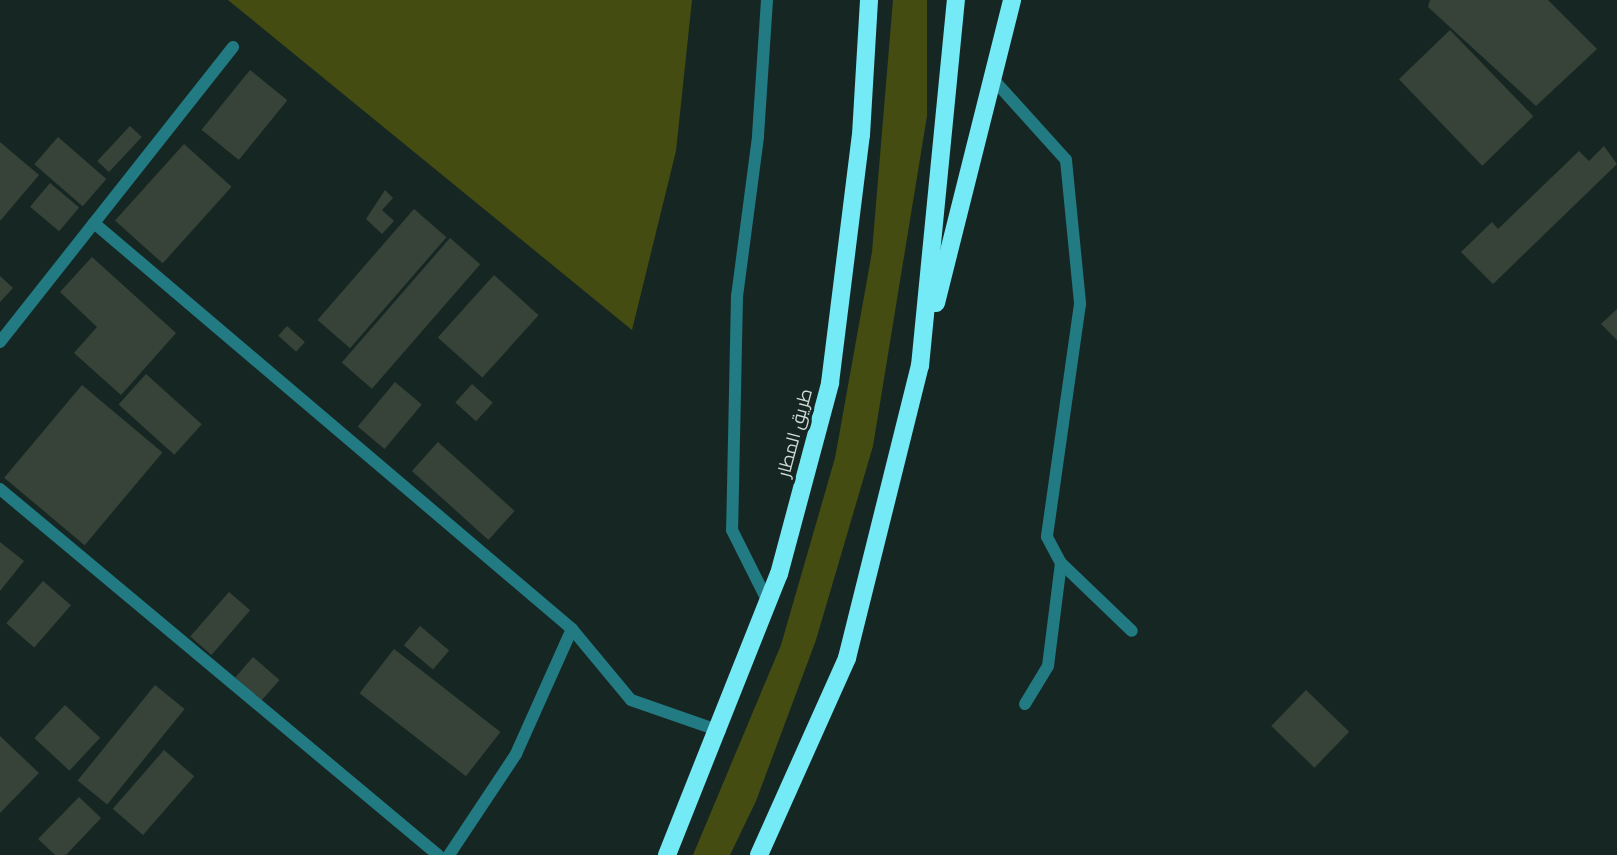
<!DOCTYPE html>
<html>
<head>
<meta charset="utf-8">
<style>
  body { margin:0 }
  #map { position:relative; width:1617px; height:855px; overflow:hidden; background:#162723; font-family:Merriweather,Cairo,serif }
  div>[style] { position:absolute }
  .green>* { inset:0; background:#444c11 }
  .building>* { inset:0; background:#374338; transform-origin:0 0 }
  .lane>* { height:12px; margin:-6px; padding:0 6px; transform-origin:6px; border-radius:6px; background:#227a83 }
  .street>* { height:12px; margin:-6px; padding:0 6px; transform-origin:6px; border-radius:6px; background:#227a83 }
  .highway>* { height:18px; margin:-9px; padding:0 9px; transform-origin:9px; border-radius:9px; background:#73eaf6 }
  span { translate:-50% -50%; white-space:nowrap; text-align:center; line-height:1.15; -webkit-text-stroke:6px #162723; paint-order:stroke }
  .street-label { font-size:18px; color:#cfd9d6 }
</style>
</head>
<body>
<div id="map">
  <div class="green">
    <div style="clip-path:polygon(228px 0,692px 0,676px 151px,632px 330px)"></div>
    <div style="clip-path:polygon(893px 0,927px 0,927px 116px,873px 446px,816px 640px,756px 801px,730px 855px,693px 855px,781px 645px,835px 458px,872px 252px)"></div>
  </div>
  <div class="building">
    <div style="clip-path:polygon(1430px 0,1548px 0,1597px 49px,1536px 106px,1428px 7px)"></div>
    <div style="left:1450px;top:30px;width:120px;height:71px;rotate:46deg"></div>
    <div style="left:250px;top:70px;width:48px;height:77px;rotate:39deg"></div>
    <div style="left:130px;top:126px;width:16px;height:48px;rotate:43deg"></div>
    <div style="left:58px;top:137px;width:64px;height:36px;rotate:41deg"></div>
    <div style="clip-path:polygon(0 142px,39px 175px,0 221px)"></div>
    <div style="left:184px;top:144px;width:64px;height:103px;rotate:42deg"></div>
    <div style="clip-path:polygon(1604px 146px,1617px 164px,1493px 284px,1461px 252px,1492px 222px,1498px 229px,1579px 151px,1589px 161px)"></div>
    <div style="left:50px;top:183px;width:38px;height:31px;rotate:40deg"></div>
    <div style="clip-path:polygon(385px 190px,393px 198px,382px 210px,394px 221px,382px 234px,366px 219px)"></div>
    <div style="left:414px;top:209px;width:43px;height:147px;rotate:41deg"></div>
    <div style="left:450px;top:238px;width:40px;height:165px;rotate:41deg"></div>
    <div style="clip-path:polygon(92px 257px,176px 333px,121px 395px,74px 353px,97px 327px,60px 292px)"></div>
    <div style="left:494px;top:275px;width:60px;height:84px;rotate:42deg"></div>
    <div style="clip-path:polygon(0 276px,13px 288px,0 302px)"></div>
    <div style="clip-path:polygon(1617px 309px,1617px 340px,1601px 324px)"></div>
    <div style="left:287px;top:326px;width:24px;height:13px;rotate:42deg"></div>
    <div style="left:146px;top:374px;width:75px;height:41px;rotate:42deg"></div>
    <div style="left:395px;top:382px;width:35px;height:58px;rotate:40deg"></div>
    <div style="left:472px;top:384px;width:28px;height:25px;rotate:42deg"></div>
    <div style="left:82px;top:385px;width:105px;height:121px;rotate:40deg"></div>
    <div style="left:438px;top:442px;width:103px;height:39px;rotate:42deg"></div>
    <div style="clip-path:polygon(0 542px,24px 561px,0 591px)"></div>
    <div style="left:43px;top:581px;width:37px;height:56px;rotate:41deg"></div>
    <div style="left:229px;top:592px;width:28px;height:59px;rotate:41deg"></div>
    <div style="left:420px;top:626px;width:38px;height:25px;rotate:40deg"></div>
    <div style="left:394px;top:649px;width:135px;height:56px;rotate:38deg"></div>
    <div style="left:253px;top:657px;width:35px;height:27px;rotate:41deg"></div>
    <div style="left:155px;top:685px;width:38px;height:123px;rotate:39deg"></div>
    <div style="left:1306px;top:690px;width:60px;height:50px;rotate:44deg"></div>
    <div style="left:65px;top:705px;width:48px;height:45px;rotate:43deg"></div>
    <div style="clip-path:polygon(0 736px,39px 773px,0 813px)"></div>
    <div style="left:164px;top:750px;width:40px;height:78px;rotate:41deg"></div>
    <div style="clip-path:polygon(79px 797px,101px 818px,66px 855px,55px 855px,38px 839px)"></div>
  </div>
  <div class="lane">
    <div style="left:94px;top:223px;width:627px;rotate:40.34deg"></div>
    <div style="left:0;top:342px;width:376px;rotate:-51.7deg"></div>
    <div style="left:0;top:489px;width:571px;rotate:39.88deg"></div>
    <div style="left:449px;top:855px;width:121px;rotate:-56.4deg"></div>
    <div style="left:516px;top:754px;width:137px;rotate:-65.9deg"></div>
    <div style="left:572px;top:629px;width:92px;rotate:50.3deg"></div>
    <div style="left:631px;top:700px;width:94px;rotate:19.2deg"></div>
  </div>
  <div class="street">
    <div style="left:767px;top:0;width:137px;rotate:93.8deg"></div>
    <div style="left:758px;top:137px;width:160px;rotate:97.5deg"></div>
    <div style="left:737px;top:296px;width:234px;rotate:91.2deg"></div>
    <div style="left:732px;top:530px;width:80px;rotate:63.4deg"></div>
    <div style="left:992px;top:78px;width:110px;rotate:47.9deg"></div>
    <div style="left:1066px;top:160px;width:145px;rotate:84.4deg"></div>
    <div style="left:1080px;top:304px;width:235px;rotate:98.1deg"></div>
    <div style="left:1047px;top:537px;width:30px;rotate:62deg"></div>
    <div style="left:1061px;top:563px;width:98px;rotate:43.8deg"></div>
    <div style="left:1025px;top:704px;width:44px;rotate:-58.8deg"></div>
    <div style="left:1048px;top:666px;width:104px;rotate:-82.8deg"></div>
  </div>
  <div class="highway">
    <div style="left:936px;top:303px;width:312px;rotate:-75.9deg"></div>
    <div style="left:667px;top:855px;width:302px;rotate:-68.3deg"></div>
    <div style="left:779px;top:574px;width:198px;rotate:-75deg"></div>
    <div style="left:830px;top:383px;width:250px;rotate:-82.9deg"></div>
    <div style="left:861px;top:135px;width:135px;rotate:-86.6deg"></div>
    <div style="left:759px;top:855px;width:216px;rotate:-65.9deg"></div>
    <div style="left:847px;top:658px;width:301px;rotate:-76deg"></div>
    <div style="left:920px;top:366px;width:368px;rotate:-84.4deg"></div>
  </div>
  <div class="street-label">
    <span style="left:795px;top:433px;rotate:-75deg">طريق المطار</span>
  </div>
</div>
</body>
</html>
